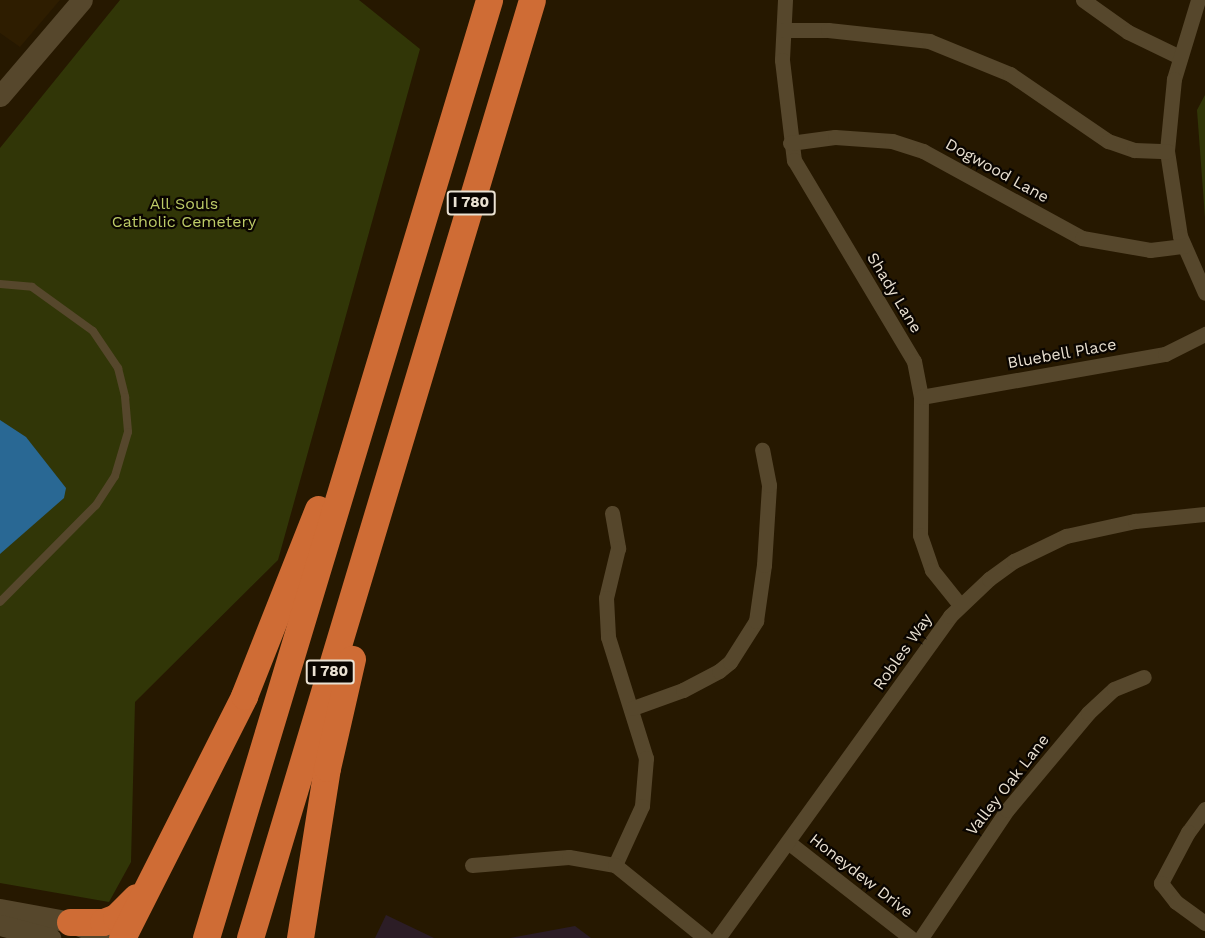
<!DOCTYPE html>
<html>
<head>
<meta charset="utf-8">
<style>
  body { margin:0 }
  #map { position:relative; width:1205px; height:938px; overflow:hidden; background:#261800; font-family:"Work Sans",sans-serif }
  div>[style] { position:absolute }
  .commercial>* { inset:0; background:#2c1d26 }
  .built>* { inset:0; background:#2e1d00 }
  .green>* { inset:0; background:#313607 }
  .water>* { inset:0; background:#296894 }
  .lane>* { height:8px; margin:-4px; padding:0 4px; transform-origin:4px; border-radius:4px; background:#56472c }
  .street>* { height:15px; margin:-7.5px; padding:0 7.5px; transform-origin:7.5px; border-radius:7.5px; background:#56472c }
  .secondary>* { height:21px; margin:-10.5px; padding:0 10.5px; transform-origin:10.5px; border-radius:10.5px; background:#56472c }
  .highway>* { height:27px; margin:-13.5px; padding:0 13.5px; transform-origin:13.5px; border-radius:13.5px; background:#cf6c35 }
  span { translate:-50% -50%; white-space:nowrap; text-align:center; line-height:1.15; -webkit-text-stroke:4.5px #0a0500; paint-order:stroke }
  .shield-label span { padding:2px 4px; background:#0a0500; border:2px solid; border-radius:4px; -webkit-text-stroke-width:0 }
  .shield-label { font-size:15px; color:#eae1d2; font-weight:700 }
  .street-label { font-size:16px; color:#eae1d2 }
  .park-label { font-size:16px; color:#bdcb67 }
</style>
</head>
<body>
<div id="map">
  <div class="commercial">
    <div style="clip-path:polygon(386px 915px,434px 938px,375px 938px)"></div>
    <div style="clip-path:polygon(575px 926px,591px 938px,510px 938px)"></div>
  </div>
  <div class="built">
    <div style="clip-path:polygon(0 0,60px 0,20px 47px,0 33px)"></div>
  </div>
  <div class="green">
    <div style="clip-path:polygon(120px 0,359px 0,420px 49px,278px 560px,135px 702px,131px 862px,109px 902px,0 883px,0 148px)"></div>
    <div style="clip-path:polygon(1205px 95px,1205px 218px,1197px 110px)"></div>
  </div>
  <div class="water">
    <div style="clip-path:polygon(0 420px,26px 437px,66px 488px,64px 498px,0 554px)"></div>
  </div>
  <div class="lane">
    <div style="left:0;top:284px;width:32px;rotate:5deg"></div>
    <div style="left:32px;top:287px;width:75px;rotate:35.8deg"></div>
    <div style="left:93px;top:331px;width:45px;rotate:56deg"></div>
    <div style="left:118px;top:368px;width:30px;rotate:76deg"></div>
    <div style="left:125px;top:397px;width:35px;rotate:85deg"></div>
    <div style="left:128px;top:432px;width:46px;rotate:106.5deg"></div>
    <div style="left:115px;top:476px;width:35px;rotate:123deg"></div>
    <div style="left:96px;top:505px;width:136px;rotate:134.7deg"></div>
  </div>
  <div class="street">
    <div style="left:785px;top:0;width:60px;rotate:92.9deg"></div>
    <div style="left:782px;top:60px;width:101px;rotate:83.2deg"></div>
    <div style="left:794px;top:160px;width:234px;rotate:59.2deg"></div>
    <div style="left:914px;top:361px;width:37px;rotate:79deg"></div>
    <div style="left:921px;top:397px;width:138px;rotate:90.4deg"></div>
    <div style="left:920px;top:535px;width:37px;rotate:71deg"></div>
    <div style="left:932px;top:570px;width:45px;rotate:51.3deg"></div>
    <div style="left:1083px;top:0;width:55px;rotate:35.4deg"></div>
    <div style="left:1128px;top:32px;width:58px;rotate:25.7deg"></div>
    <div style="left:1198px;top:0;width:83px;rotate:106.9deg"></div>
    <div style="left:1174px;top:79px;width:72px;rotate:95.6deg"></div>
    <div style="left:1167px;top:151px;width:86px;rotate:81.3deg"></div>
    <div style="left:1180px;top:236px;width:62px;rotate:66.3deg"></div>
    <div style="left:784px;top:30px;width:44px"></div>
    <div style="left:828px;top:30px;width:102px;rotate:6.2deg"></div>
    <div style="left:929px;top:41px;width:87px;rotate:22.2deg"></div>
    <div style="left:1010px;top:74px;width:119px;rotate:34.4deg"></div>
    <div style="left:1108px;top:141px;width:28px;rotate:19deg"></div>
    <div style="left:1134px;top:150px;width:33px;rotate:2deg"></div>
    <div style="left:790px;top:143px;width:45px;rotate:-7.6deg"></div>
    <div style="left:835px;top:137px;width:57px;rotate:4deg"></div>
    <div style="left:892px;top:141px;width:33px;rotate:18deg"></div>
    <div style="left:923px;top:151px;width:181px;rotate:28.7deg"></div>
    <div style="left:1082px;top:238px;width:69px;rotate:10deg"></div>
    <div style="left:1150px;top:250px;width:34px;rotate:-7deg"></div>
    <div style="left:921px;top:397px;width:248px;rotate:-10deg"></div>
    <div style="left:1165px;top:354px;width:45px;rotate:-26.6deg"></div>
    <div style="left:612px;top:513px;width:36px;rotate:80deg"></div>
    <div style="left:618px;top:548px;width:51px;rotate:103.5deg"></div>
    <div style="left:606px;top:598px;width:39px;rotate:87deg"></div>
    <div style="left:608px;top:637px;width:127px;rotate:72.6deg"></div>
    <div style="left:646px;top:758px;width:48px;rotate:94.8deg"></div>
    <div style="left:642px;top:806px;width:65px;rotate:114.6deg"></div>
    <div style="left:633px;top:708px;width:53px;rotate:-19.8deg"></div>
    <div style="left:683px;top:690px;width:41px;rotate:-27.8deg"></div>
    <div style="left:719px;top:671px;width:14px;rotate:-39deg"></div>
    <div style="left:730px;top:662px;width:49px;rotate:-57.6deg"></div>
    <div style="left:756px;top:621px;width:57px;rotate:-81.9deg"></div>
    <div style="left:764px;top:565px;width:80px;rotate:-86.4deg"></div>
    <div style="left:769px;top:485px;width:36px;rotate:-101deg"></div>
    <div style="left:1205px;top:809px;width:29px;rotate:126deg"></div>
    <div style="left:1188px;top:832px;width:58px;rotate:117.9deg"></div>
    <div style="left:1161px;top:883px;width:24px;rotate:52deg"></div>
    <div style="left:1176px;top:902px;width:36px;rotate:36deg"></div>
    <div style="left:788px;top:842px;width:156px;rotate:38deg"></div>
    <div style="left:472px;top:865px;width:97px;rotate:-4.7deg"></div>
    <div style="left:569px;top:857px;width:47px;rotate:9.9deg"></div>
    <div style="left:615px;top:865px;width:116px;rotate:39deg"></div>
    <div style="left:718px;top:938px;width:397px;rotate:-54.2deg"></div>
    <div style="left:950px;top:616px;width:54px;rotate:-43.5deg"></div>
    <div style="left:989px;top:579px;width:31px;rotate:-36deg"></div>
    <div style="left:1014px;top:561px;width:58px;rotate:-25.7deg"></div>
    <div style="left:1066px;top:536px;width:71px;rotate:-12.3deg"></div>
    <div style="left:1135px;top:521px;width:70px;rotate:-5.7deg"></div>
    <div style="left:921px;top:938px;width:154px;rotate:-56.1deg"></div>
    <div style="left:1007px;top:810px;width:126px;rotate:-50.1deg"></div>
    <div style="left:1088px;top:713px;width:35px;rotate:-43deg"></div>
    <div style="left:1114px;top:689px;width:32px;rotate:-22deg"></div>
  </div>
  <div class="secondary">
    <div style="left:0;top:96px;width:126px;rotate:-49.5deg"></div>
    <div style="left:0;top:909px;width:71px;rotate:10.5deg"></div>
    <div style="left:70px;top:922px;width:43px;rotate:21.8deg"></div>
    <div style="left:0;top:925px;width:52px;rotate:14.6deg"></div>
  </div>
  <div class="highway">
    <div style="left:70px;top:922px;width:33px"></div>
    <div style="left:103px;top:922px;width:14px;rotate:-21deg"></div>
    <div style="left:116px;top:917px;width:28px;rotate:-45deg"></div>
    <div style="left:122px;top:938px;width:271px;rotate:-63.2deg"></div>
    <div style="left:244px;top:696px;width:201px;rotate:-68.4deg"></div>
    <div style="left:206px;top:938px;width:980px;rotate:-73.21deg"></div>
    <div style="left:250px;top:938px;width:979px;rotate:-73.27deg"></div>
    <div style="left:300px;top:938px;width:172px;rotate:-81deg"></div>
    <div style="left:327px;top:768px;width:112px;rotate:-77.1deg"></div>
  </div>
  <div class="shield-label">
    <span style="left:471px;top:203px">I 780</span>
    <span style="left:330px;top:672px">I 780</span>
  </div>
  <div class="street-label">
    <span style="left:997px;top:171px;rotate:29deg">Dogwood Lane</span>
    <span style="left:894px;top:293px;rotate:59deg">Shady Lane</span>
    <span style="left:1062px;top:354px;rotate:-10deg">Bluebell Place</span>
    <span style="left:903px;top:652px;rotate:-55deg">Robles Way</span>
    <span style="left:1008px;top:785px;rotate:-52deg">Valley Oak Lane</span>
    <span style="left:861px;top:876px;rotate:38deg">Honeydew Drive</span>
  </div>
  <div class="park-label">
    <span style="left:184px;top:213px">All Souls<br>Catholic Cemetery</span>
  </div>
</div>
</body>
</html>
